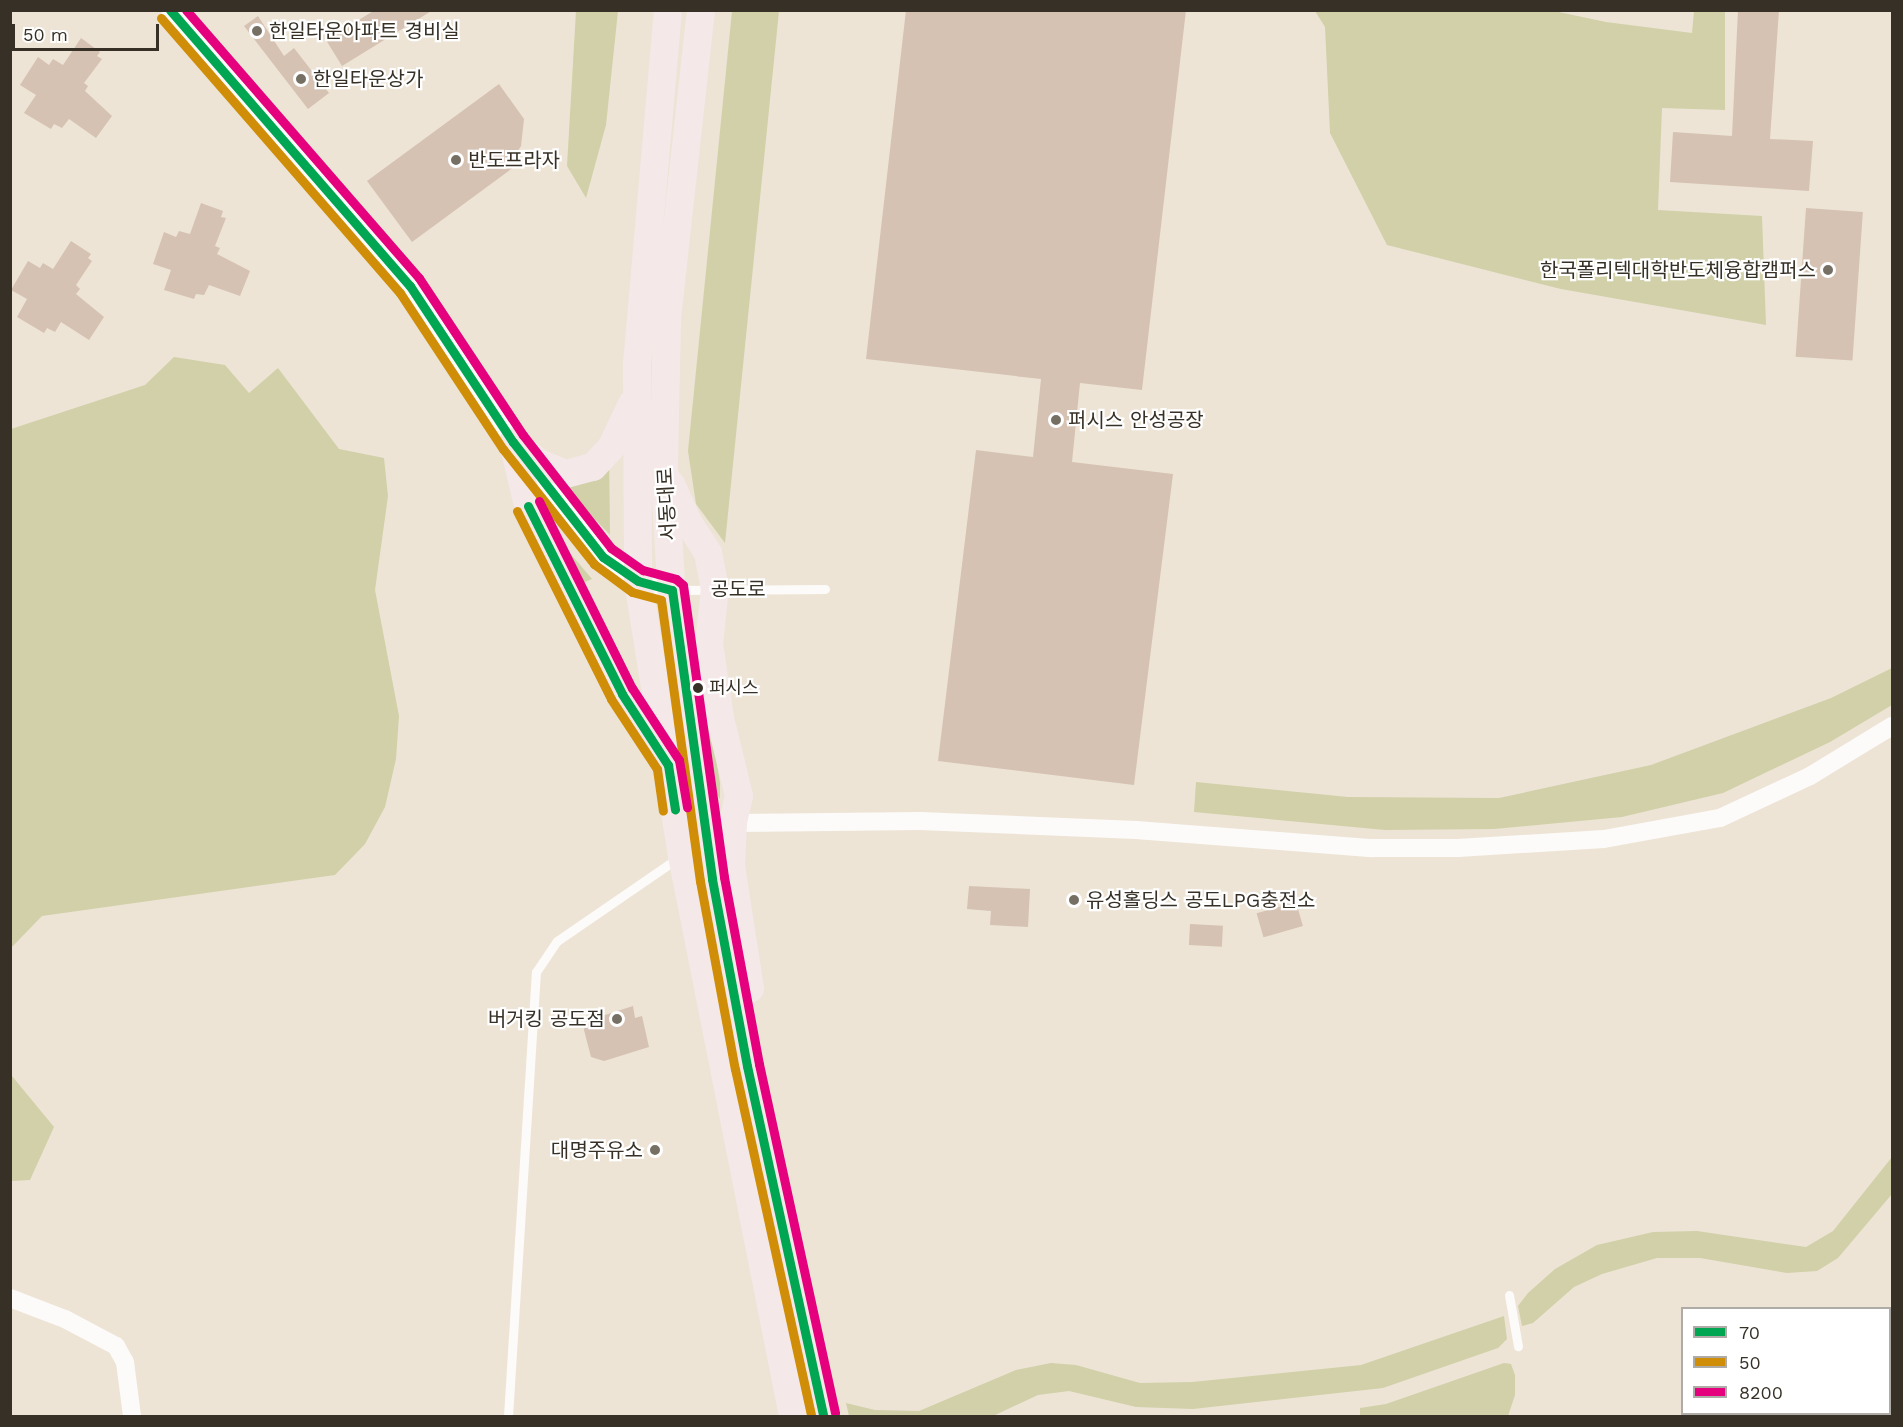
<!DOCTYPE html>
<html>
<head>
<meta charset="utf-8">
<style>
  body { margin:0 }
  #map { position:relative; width:1903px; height:1427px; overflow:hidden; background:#ede4d6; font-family:"Work Sans","Noto Sans KR",sans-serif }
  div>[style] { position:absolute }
  .green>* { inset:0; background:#d1d0a8 }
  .building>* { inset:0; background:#d5c2b3; transform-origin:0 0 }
  .lane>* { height:9px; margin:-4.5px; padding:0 4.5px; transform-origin:4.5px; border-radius:4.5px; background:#fcfbf9 }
  .street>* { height:18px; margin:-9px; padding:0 9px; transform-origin:9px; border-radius:9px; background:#fcfbf9 }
  .primary>* { height:28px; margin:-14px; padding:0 14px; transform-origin:14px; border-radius:14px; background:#f4e9e8 }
  .bus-1>* { height:9px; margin:-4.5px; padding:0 4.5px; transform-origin:4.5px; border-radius:4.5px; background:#00a651 }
  .bus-2>* { height:9px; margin:-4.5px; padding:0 4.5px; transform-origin:4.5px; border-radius:4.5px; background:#d08e08 }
  .bus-3>* { height:9px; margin:-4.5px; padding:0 4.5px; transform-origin:4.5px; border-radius:4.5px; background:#e5007d }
  .dots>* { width:16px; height:16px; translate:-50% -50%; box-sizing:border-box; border:3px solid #fff; border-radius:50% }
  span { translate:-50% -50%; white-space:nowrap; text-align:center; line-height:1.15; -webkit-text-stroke:4.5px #fff; paint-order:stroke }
  .bus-label { font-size:18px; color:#363026 }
  .left { translate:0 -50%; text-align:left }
  .poi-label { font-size:20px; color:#363026 }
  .right { translate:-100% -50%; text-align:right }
  .street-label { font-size:20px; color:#363026 }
  .frame { position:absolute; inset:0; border:12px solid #363026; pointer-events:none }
  .legend { position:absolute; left:1681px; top:1307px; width:210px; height:108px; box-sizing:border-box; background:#fff; border:2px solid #afaca8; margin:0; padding:8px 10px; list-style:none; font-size:18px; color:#363026 }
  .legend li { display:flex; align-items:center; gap:12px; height:30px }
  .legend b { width:30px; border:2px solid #afaca8 }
  .scale { position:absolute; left:12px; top:24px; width:147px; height:27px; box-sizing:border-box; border:3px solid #363026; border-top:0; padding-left:8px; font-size:18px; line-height:21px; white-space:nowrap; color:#363026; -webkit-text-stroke:4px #fff; paint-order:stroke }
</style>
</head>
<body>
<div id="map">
  <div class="green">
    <div style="clip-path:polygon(576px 11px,618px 11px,606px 125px,586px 198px,567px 166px)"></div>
    <div style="clip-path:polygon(732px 11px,779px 11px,725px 543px,696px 504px,688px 451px)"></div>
    <div style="clip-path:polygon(1315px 11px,1554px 11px,1606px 22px,1692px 33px,1694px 11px,1725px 11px,1725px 110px,1662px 108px,1658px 210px,1762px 216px,1766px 325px,1561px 289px,1387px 245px,1330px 133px,1325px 27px)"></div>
    <div style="clip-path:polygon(174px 357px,225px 365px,249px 393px,278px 368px,339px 449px,384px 458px,388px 496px,375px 590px,399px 716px,396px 759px,385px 807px,365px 844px,335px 875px,42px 916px,11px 948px,11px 429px,145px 385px)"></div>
    <div style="clip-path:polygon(609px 452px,610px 535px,556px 478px)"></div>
    <div style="clip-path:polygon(564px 546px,592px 579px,578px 585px)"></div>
    <div style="clip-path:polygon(699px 649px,720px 783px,720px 799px,713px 789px,688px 650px)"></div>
    <div style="clip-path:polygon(1892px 668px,1892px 705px,1830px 742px,1723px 793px,1622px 817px,1494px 829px,1385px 830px,1194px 812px,1196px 782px,1348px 797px,1499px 798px,1651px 765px,1831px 698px)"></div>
    <div style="clip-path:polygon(11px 1038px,12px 1076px,54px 1127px,30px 1180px,11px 1181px)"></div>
    <div style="clip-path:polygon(1892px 1157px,1892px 1194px,1838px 1258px,1817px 1271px,1787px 1273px,1700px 1258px,1657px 1258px,1602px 1274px,1574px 1287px,1533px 1323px,1522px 1326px,1518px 1306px,1528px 1293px,1555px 1269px,1597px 1245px,1653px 1232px,1697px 1231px,1806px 1247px,1833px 1231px)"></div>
    <div style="clip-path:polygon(1504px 1316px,1507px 1339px,1498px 1348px,1383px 1388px,1193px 1409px,1136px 1407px,1069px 1391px,1038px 1395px,993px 1416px,849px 1416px,846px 1403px,875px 1410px,919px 1411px,1016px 1370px,1051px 1363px,1076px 1365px,1140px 1383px,1192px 1382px,1361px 1365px)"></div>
    <div style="clip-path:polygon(1504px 1363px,1511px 1364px,1515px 1375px,1515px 1395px,1508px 1416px,1360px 1416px,1360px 1408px,1386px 1404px)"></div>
  </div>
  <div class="building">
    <div style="clip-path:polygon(375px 10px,433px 10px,342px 66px,326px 40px)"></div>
    <div style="clip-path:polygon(906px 10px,1186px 10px,1142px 390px,1080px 383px,1072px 462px,1173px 474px,1134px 785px,938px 761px,976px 450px,1033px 457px,1041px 379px,866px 359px)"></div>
    <div style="clip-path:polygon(1738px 10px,1779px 10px,1770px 139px,1813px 141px,1809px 191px,1670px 182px,1673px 132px,1732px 136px)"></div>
    <div style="clip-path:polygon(258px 16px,284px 56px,294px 48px,329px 93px,308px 109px,244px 26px)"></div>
    <div style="clip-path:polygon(81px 38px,100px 52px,97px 56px,102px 59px,84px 83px,88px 86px,85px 91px,112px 116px,96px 138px,69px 119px,62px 128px,54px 124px,51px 129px,24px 113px,36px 95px,20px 85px,38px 57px,49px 65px,53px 59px,63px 65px)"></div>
    <div style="clip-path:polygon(499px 84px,524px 119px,521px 146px,514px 157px,518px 164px,412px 242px,367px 181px)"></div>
    <div style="clip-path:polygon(201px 203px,223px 211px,221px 217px,226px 218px,215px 246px,220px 248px,217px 254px,250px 271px,240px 296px,209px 285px,204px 295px,196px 294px,194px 299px,164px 290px,171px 270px,153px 264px,164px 232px,176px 237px,179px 231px,190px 234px)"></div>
    <div style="left:1806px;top:208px;width:57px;height:149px;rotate:4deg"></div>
    <div style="clip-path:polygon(71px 241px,91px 254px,88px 258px,92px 261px,76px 285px,80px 289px,76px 294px,104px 317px,89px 340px,61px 322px,55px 332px,47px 328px,44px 333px,17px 317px,27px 299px,11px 290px,28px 261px,40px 268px,43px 263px,53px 269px)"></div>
    <div style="clip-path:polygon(969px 886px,1030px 889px,1028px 927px,990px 925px,991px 911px,967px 909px)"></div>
    <div style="left:1296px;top:902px;width:25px;height:41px;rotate:74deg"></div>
    <div style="left:1190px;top:924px;width:33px;height:21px;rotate:3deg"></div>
    <div style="clip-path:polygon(633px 1006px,635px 1018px,642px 1016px,649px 1047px,604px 1061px,591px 1057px,584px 1030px,586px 1021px)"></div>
  </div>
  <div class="lane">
    <div style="left:674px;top:590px;width:151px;rotate:-0.4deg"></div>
    <div style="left:1509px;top:1295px;width:52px;rotate:80deg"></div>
    <div style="left:508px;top:1416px;width:445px;rotate:-86.4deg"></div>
    <div style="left:536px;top:972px;width:37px;rotate:-56deg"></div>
    <div style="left:557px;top:941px;width:148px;rotate:-34.5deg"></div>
  </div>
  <div class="street">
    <div style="left:170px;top:10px;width:366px;rotate:49deg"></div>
    <div style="left:410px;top:286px;width:187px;rotate:56.6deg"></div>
    <div style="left:513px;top:442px;width:146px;rotate:52deg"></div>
    <div style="left:603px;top:557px;width:42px;rotate:34.4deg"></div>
    <div style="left:638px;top:581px;width:35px;rotate:15deg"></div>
    <div style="left:733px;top:823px;width:187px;rotate:-0.6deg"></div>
    <div style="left:920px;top:821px;width:216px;rotate:2.4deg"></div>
    <div style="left:1136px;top:830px;width:237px;rotate:4.4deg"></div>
    <div style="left:1372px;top:848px;width:86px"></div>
    <div style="left:1458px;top:848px;width:146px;rotate:-3.5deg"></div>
    <div style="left:1604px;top:839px;width:118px;rotate:-10.3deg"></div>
    <div style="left:1720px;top:818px;width:99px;rotate:-25deg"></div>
    <div style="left:1810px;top:776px;width:96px;rotate:-31.4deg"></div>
    <div style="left:10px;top:1298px;width:59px;rotate:20.9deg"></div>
    <div style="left:65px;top:1319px;width:58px;rotate:27.9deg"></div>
    <div style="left:116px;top:1346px;width:18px;rotate:61deg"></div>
    <div style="left:125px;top:1362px;width:54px;rotate:82.6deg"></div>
  </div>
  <div class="primary">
    <div style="left:668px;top:10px;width:357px;rotate:95deg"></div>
    <div style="left:637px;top:366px;width:215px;rotate:89.7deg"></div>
    <div style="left:638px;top:581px;width:278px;rotate:80.9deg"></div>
    <div style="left:682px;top:856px;width:571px;rotate:78.79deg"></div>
    <div style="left:701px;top:10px;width:311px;rotate:96.3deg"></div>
    <div style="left:667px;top:319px;width:149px;rotate:91.2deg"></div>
    <div style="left:664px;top:468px;width:132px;rotate:86.5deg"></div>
    <div style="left:672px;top:600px;width:282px;rotate:81.8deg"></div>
    <div style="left:712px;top:879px;width:190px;rotate:79.4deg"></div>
    <div style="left:747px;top:1066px;width:358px;rotate:77.7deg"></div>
    <div style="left:513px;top:442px;width:74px;rotate:76.7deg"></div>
    <div style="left:530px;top:514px;width:202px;rotate:62.9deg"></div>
    <div style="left:622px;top:694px;width:73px;rotate:56.7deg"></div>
    <div style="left:513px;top:442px;width:33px;rotate:39deg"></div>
    <div style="left:539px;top:463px;width:29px;rotate:22deg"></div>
    <div style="left:566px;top:474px;width:28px;rotate:-15deg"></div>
    <div style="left:593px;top:467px;width:26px;rotate:-47deg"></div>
    <div style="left:611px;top:448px;width:49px;rotate:-64.5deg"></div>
    <div style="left:671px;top:484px;width:42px;rotate:65.9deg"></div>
    <div style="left:688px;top:522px;width:37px;rotate:57deg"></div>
    <div style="left:708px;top:553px;width:36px;rotate:79deg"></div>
    <div style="left:715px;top:588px;width:56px;rotate:96.1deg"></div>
    <div style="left:709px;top:644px;width:75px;rotate:81.5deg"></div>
    <div style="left:720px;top:718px;width:80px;rotate:76.3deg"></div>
    <div style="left:739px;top:796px;width:28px;rotate:103deg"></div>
    <div style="left:733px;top:823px;width:43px;rotate:92.7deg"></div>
    <div style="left:731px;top:866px;width:124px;rotate:81.2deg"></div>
  </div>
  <div class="bus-1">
    <div style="left:170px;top:10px;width:366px;rotate:49deg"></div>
    <div style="left:410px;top:286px;width:187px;rotate:56.6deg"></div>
    <div style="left:513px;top:442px;width:146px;rotate:52deg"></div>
    <div style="left:603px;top:557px;width:42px;rotate:34.4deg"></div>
    <div style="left:638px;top:581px;width:35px;rotate:15deg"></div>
    <div style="left:672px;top:590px;width:292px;rotate:82.1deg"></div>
    <div style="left:712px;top:879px;width:190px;rotate:79.4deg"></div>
    <div style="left:747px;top:1066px;width:358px;rotate:77.7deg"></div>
    <div style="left:528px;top:506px;width:210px;rotate:63.4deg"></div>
    <div style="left:622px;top:694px;width:85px;rotate:57.1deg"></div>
    <div style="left:668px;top:765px;width:45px;rotate:81deg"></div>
  </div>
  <div class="bus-2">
    <div style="left:161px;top:18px;width:364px;rotate:49deg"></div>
    <div style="left:400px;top:293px;width:187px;rotate:56.6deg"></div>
    <div style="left:503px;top:449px;width:147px;rotate:51.6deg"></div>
    <div style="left:594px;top:564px;width:47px;rotate:36.4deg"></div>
    <div style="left:632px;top:592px;width:30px;rotate:15deg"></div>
    <div style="left:661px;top:600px;width:284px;rotate:82.1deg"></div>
    <div style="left:700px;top:881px;width:191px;rotate:79.5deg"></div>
    <div style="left:735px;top:1069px;width:355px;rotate:77.6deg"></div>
    <div style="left:517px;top:511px;width:210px;rotate:63.4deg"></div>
    <div style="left:611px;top:699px;width:84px;rotate:56.7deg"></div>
    <div style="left:657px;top:769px;width:42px;rotate:81.9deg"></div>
  </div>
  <div class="bus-3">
    <div style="left:186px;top:10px;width:355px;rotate:49deg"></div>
    <div style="left:419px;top:278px;width:188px;rotate:56.5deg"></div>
    <div style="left:523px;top:435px;width:143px;rotate:52.1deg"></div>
    <div style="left:611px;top:548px;width:39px;rotate:35deg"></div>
    <div style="left:643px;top:570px;width:34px;rotate:15deg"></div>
    <div style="left:676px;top:579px;width:9px;rotate:41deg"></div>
    <div style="left:683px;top:585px;width:295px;rotate:82deg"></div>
    <div style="left:724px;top:877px;width:190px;rotate:79.4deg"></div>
    <div style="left:759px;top:1064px;width:357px;rotate:77.7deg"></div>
    <div style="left:539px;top:501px;width:209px;rotate:63.6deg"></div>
    <div style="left:632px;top:688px;width:86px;rotate:56.9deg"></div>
    <div style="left:679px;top:760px;width:48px;rotate:80.3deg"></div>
  </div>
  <div class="dots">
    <div style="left:257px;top:31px;background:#766f64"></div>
    <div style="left:301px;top:79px;background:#766f64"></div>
    <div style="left:456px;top:160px;background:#766f64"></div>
    <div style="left:1828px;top:270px;background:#766f64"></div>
    <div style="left:1056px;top:420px;background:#766f64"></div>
    <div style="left:698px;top:688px;background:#363026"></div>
    <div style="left:1074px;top:900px;background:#766f64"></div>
    <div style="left:617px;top:1019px;background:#766f64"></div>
    <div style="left:655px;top:1150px;background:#766f64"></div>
  </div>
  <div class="bus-label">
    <span class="left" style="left:709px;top:688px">퍼시스</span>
  </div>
  <div class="poi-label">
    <span class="left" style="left:269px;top:31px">한일타운아파트 경비실</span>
    <span class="left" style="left:313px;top:79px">한일타운상가</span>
    <span class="left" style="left:468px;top:160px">반도프라자</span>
    <span class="right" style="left:1816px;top:270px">한국폴리텍대학반도체융합캠퍼스</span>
    <span class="left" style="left:1068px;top:420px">퍼시스 안성공장</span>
    <span class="left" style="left:1086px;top:900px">유성홀딩스 공도LPG충전소</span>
    <span class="right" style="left:605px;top:1019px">버거킹 공도점</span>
    <span class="right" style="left:643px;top:1150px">대명주유소</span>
  </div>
  <div class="street-label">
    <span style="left:667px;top:504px;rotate:-93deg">서동대로</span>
    <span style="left:738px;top:589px">공도로</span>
  </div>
  <div class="frame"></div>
  <ul class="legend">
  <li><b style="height:8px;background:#00a651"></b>70</li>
  <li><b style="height:8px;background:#d08e08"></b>50</li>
  <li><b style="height:8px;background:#e5007d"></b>8200</li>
  </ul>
  <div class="scale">50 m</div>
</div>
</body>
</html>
